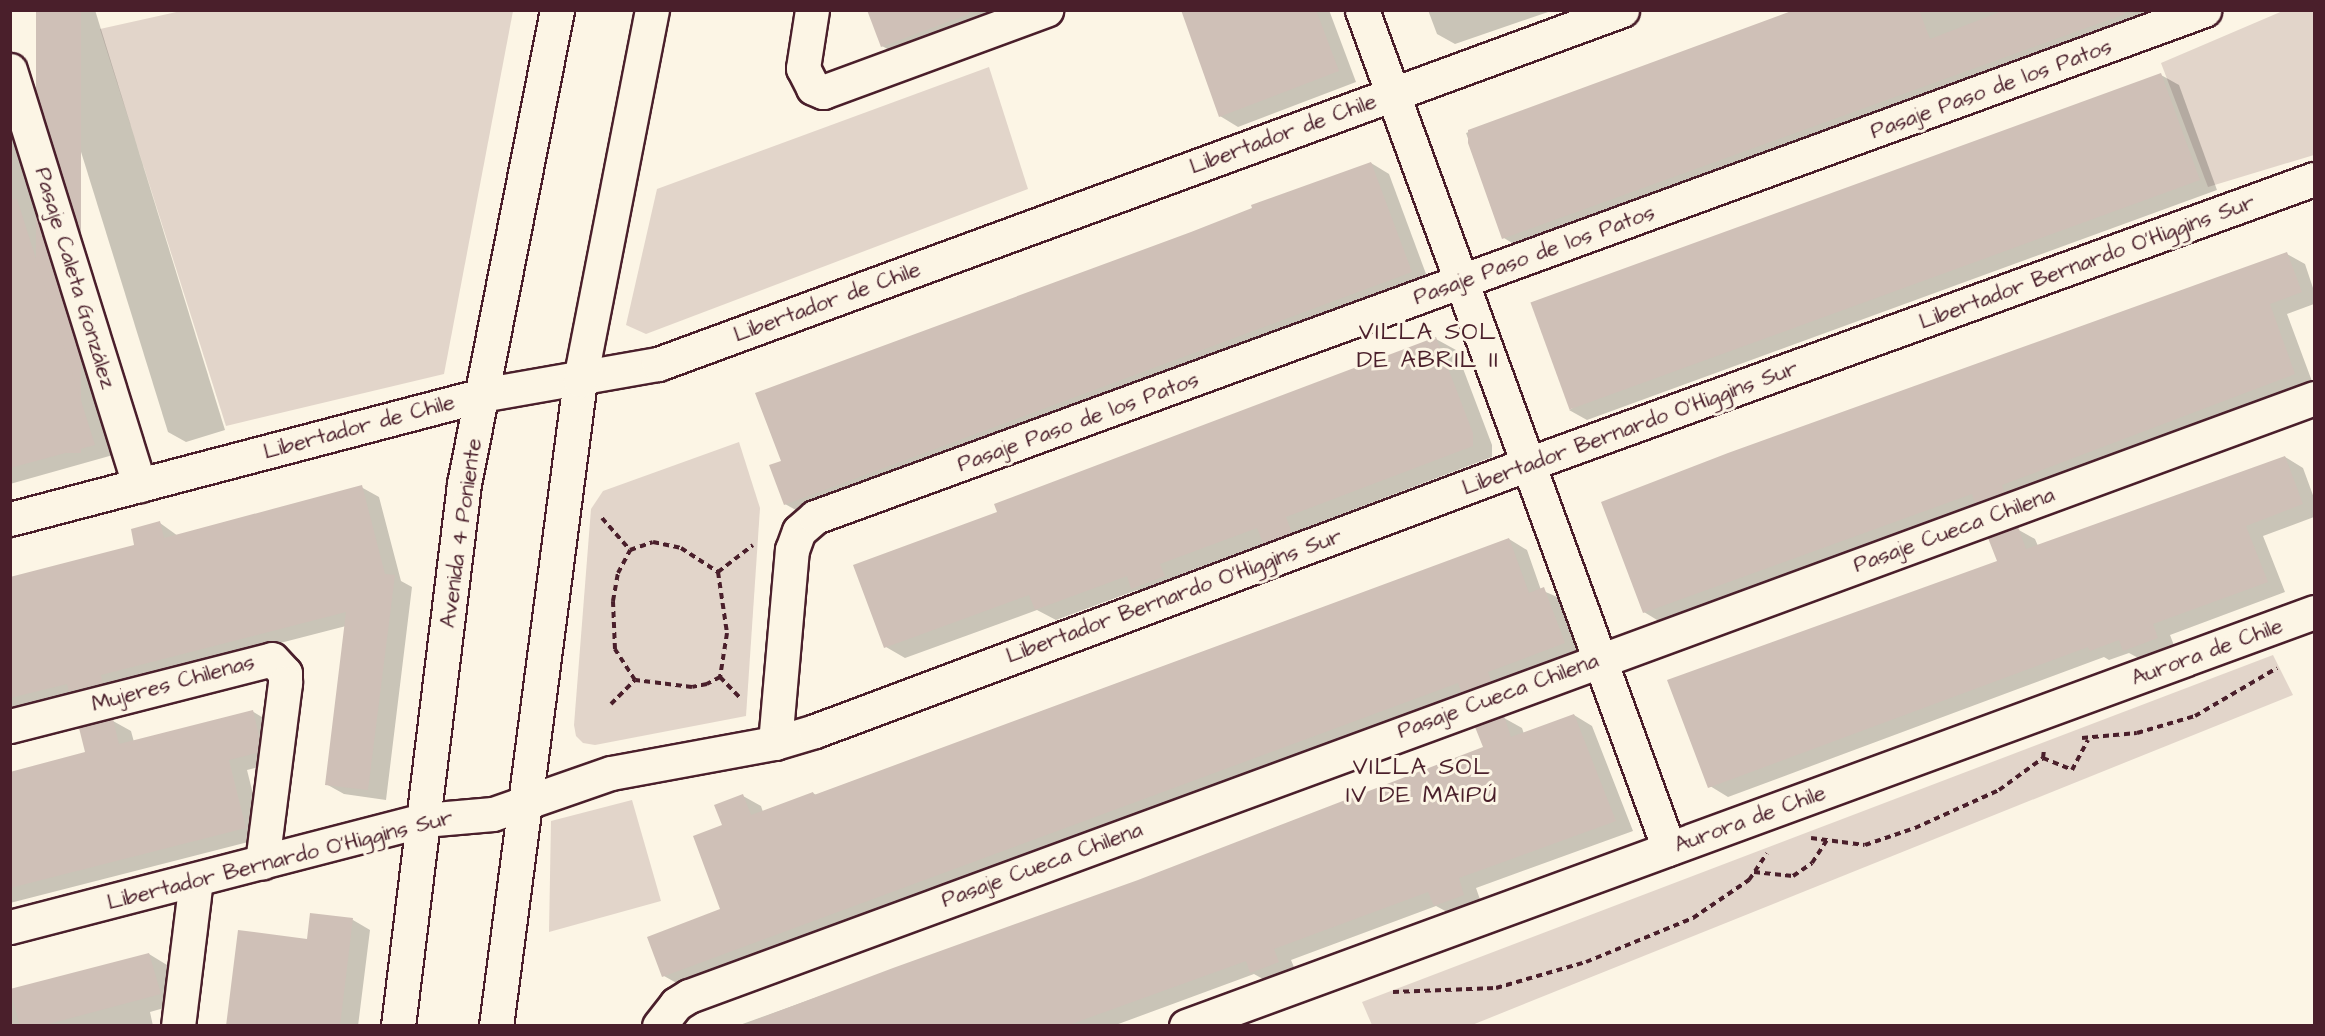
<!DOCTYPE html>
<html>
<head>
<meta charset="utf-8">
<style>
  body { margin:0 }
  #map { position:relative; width:2325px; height:1036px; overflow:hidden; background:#fcf5e5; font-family:"Architects Daughter",sans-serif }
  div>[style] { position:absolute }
  .green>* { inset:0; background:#e2d5ca }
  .shadow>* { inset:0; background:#0003 }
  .building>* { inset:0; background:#cfc0b7; transform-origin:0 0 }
  .path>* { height:4px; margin-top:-2px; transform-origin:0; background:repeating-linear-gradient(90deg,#4a1f2b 0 6px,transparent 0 10.5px) }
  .roads { filter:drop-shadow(2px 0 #4a1f2b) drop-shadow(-2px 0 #4a1f2b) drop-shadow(0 2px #4a1f2b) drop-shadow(0 -2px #4a1f2b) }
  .minor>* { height:33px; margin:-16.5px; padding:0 16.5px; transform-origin:16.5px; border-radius:16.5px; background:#fcf5e5 }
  span { translate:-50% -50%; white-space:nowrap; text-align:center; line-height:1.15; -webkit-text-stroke:6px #fcf5e5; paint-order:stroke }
  .street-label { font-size:22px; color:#4a1f2b }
  .neighbourhood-label { font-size:24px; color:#4a1f2b; letter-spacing:1.5px }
  .frame { position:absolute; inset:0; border:12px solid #4a1f2b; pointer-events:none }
</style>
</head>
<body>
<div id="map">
  <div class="green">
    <div style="clip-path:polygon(2285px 10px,2314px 11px,2314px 155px,2208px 187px,2161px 63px)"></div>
    <div style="clip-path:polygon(181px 11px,513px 11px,444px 374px,226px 426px,100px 29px)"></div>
    <div style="clip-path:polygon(989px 67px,1028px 189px,646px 334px,626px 325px,657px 189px)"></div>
    <div style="clip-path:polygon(739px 442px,760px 508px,746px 716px,595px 745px,583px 743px,576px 736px,574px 725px,591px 509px,603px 491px)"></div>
    <div style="clip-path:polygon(2273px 655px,2293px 695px,1472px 1025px,1372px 1025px,1362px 1002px)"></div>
    <div style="clip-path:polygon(632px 800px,661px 901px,549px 932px,551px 821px)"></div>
  </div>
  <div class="shadow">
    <div style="clip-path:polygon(37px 10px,95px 10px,225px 430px,186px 442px,168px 432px)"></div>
    <div style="clip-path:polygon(869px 10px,1024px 10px,900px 56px,882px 46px)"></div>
    <div style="clip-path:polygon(1187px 10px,1329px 10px,1356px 82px,1238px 127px,1220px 116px)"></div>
    <div style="clip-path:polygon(1428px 10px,1554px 10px,1455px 44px,1437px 34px)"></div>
    <div style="clip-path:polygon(1799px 10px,2173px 10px,1522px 249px,1504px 238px,1466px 133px)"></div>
    <div style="clip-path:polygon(2161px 75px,2179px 85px,2217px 190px,1587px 420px,1569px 410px)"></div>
    <div style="clip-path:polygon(10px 125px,113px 455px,10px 484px)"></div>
    <div style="clip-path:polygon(1371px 163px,1389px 174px,1429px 282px,803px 514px,785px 504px,1192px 233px)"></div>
    <div style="clip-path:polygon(2287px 254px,2305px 264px,2314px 291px,2314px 304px,2287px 314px,2313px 384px,1662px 623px,1644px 612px)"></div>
    <div style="clip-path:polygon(1436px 339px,1456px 350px,1492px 445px,1492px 457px,1305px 528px,1310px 544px,1283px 554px,1265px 543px,1179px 575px,1183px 587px,1152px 599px,1137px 590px,1056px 620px,1037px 610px,905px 658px,886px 647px,999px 513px)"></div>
    <div style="clip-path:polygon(2285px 457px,2303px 468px,2314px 498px,2314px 517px,2263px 536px,2285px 592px,2170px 635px,2175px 648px,2142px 660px,2129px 653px,2109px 660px,2104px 657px,1728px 797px,1710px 786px,1999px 562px,2017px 529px,2035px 539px,2038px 546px)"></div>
    <div style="clip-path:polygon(361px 487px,379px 497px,401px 581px,412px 587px,386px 800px,344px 794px,326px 784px,346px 626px,10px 713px,10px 579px,136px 546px,160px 523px,178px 536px)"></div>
    <div style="clip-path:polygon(1509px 539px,1527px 550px,1541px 590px,1562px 599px,1582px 653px,682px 986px,664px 976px,722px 910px,724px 826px,743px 796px,761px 806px,763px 812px,813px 793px,816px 795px)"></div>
    <div style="clip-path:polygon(252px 711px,270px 722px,275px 763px,247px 770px,264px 838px,10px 903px,10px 773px,87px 753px,113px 721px,131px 731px,134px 742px)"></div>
    <div style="clip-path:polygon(1574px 715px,1592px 726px,1633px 831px,1476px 888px,1482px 905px,1453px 915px,1436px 906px,1291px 960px,1296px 972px,1270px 983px,1254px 974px,1113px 1026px,737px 1026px,1138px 881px,1484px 748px,1504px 718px,1522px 728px,1524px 734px)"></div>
    <div style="clip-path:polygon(353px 920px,370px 930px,358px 1026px,228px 1026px,308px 941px)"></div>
    <div style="clip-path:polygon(149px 954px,167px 965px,178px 1004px,150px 1012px,153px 1026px,10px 1026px,10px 990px)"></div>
  </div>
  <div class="building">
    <div style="left:36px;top:10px;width:45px;height:443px"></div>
    <div style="clip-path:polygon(867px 10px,969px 10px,969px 14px,881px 47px)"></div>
    <div style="clip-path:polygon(1181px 10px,1316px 10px,1339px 71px,1219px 117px)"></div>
    <div style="clip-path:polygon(1794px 10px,1919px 10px,1930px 39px,2005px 10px,2124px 10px,2125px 14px,1502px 239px,1468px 143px,1468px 130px)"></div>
    <div style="left:2161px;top:73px;width:114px;height:671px;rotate:70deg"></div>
    <div style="clip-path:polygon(1371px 162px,1412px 272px,784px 505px,769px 465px,781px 461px,755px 393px,1191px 232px,1252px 208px,1251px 205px)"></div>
    <div style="clip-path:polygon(17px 199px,95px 445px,10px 468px,10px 200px)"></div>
    <div style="clip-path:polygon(2287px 252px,2302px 292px,2270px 304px,2295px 374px,2002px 485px,2004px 492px,1975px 503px,1972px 494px,1643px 613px,1601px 502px,1728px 453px)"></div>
    <div style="clip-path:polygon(1436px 337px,1473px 433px,1473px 446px,1286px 517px,1292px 533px,1263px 543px,1257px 528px,1160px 564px,1165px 576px,1131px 589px,1127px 576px,1035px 610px,1029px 595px,884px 648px,853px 565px,997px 512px,994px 504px)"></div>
    <div style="clip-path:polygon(2285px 456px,2303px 504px,2246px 526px,2268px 582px,2153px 624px,2158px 638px,2123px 651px,2119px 640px,2090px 651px,2088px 647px,1708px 788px,1667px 680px,1997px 561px,1988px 538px,2018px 527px,2026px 549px)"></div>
    <div style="clip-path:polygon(362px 485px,385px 574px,395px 575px,368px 790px,325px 785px,346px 612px,101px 675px,103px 683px,69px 691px,67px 684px,10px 698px,10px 577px,134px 545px,131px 529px,160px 521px,164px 538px)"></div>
    <div style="clip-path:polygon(1509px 538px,1529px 593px,1544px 587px,1565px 643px,1488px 672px,1491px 681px,1461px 692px,1458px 683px,662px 977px,647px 937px,720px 909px,693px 836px,722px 825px,714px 805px,743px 794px,751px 815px,813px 792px,814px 795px)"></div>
    <div style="clip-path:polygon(253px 710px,259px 736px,257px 753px,229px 760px,246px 828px,10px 888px,10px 772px,85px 752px,79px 728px,113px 719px,119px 744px)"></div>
    <div style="clip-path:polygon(1574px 714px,1616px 821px,1459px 878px,1464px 895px,1434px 906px,1428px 892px,1274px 949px,1279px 962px,1250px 973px,1246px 961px,1066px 1026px,750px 1026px,750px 1022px,893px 968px,1138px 880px,1483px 747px,1475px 727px,1504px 716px,1511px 737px)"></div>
    <div style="clip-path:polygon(310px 913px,353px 918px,340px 1026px,226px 1026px,238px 930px,307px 939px)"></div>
    <div style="clip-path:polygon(149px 953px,161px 994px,41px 1026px,20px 1026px,10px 989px)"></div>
  </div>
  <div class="path">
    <div style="left:602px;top:518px;width:43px;rotate:48.8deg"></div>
    <div style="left:653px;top:542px;width:29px;rotate:12deg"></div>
    <div style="left:681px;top:548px;width:44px;rotate:33deg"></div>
    <div style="left:718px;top:572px;width:62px;rotate:81.6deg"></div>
    <div style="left:727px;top:633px;width:45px;rotate:99deg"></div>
    <div style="left:720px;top:677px;width:15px;rotate:152deg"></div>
    <div style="left:707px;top:684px;width:15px;rotate:169deg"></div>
    <div style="left:692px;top:687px;width:57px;rotate:-173deg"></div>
    <div style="left:635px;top:680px;width:37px;rotate:-123deg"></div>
    <div style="left:615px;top:649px;width:48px;rotate:-92.4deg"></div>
    <div style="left:613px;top:601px;width:28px;rotate:-80deg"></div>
    <div style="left:618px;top:573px;width:26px;rotate:-62deg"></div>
    <div style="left:630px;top:550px;width:24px;rotate:-19deg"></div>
    <div style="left:718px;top:572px;width:44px;rotate:-37.6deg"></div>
    <div style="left:720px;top:677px;width:29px;rotate:46deg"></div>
    <div style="left:611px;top:704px;width:34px;rotate:-45deg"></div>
    <div style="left:2082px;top:738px;width:55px;rotate:-5.2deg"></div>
    <div style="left:2137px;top:733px;width:60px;rotate:-16.3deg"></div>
    <div style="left:2195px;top:716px;width:95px;rotate:-30.3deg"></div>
    <div style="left:2043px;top:758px;width:31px;rotate:22deg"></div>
    <div style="left:2072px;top:770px;width:34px;rotate:-62deg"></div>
    <div style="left:1811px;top:838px;width:54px;rotate:7.4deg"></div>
    <div style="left:1865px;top:845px;width:53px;rotate:-18.8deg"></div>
    <div style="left:1915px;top:828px;width:92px;rotate:-24.3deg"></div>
    <div style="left:1999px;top:790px;width:54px;rotate:-36deg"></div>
    <div style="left:2043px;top:758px;width:8px;rotate:-83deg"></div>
    <div style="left:1754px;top:872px;width:39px;rotate:6deg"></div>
    <div style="left:1793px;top:876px;width:23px;rotate:-34deg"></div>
    <div style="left:1812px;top:863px;width:27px;rotate:-57deg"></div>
    <div style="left:1393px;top:992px;width:103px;rotate:-2.2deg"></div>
    <div style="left:1496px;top:988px;width:94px;rotate:-16.1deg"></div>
    <div style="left:1586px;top:962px;width:116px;rotate:-22.4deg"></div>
    <div style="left:1693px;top:918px;width:68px;rotate:-34.2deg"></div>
    <div style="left:1749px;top:880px;width:32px;rotate:-56deg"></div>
  </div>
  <div class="roads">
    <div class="minor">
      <div style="left:812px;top:10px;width:59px;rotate:98.8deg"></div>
      <div style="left:803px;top:68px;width:22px;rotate:63deg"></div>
      <div style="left:813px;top:88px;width:11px;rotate:22deg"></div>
      <div style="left:823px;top:92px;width:238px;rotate:-20.2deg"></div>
      <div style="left:1362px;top:10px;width:893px;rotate:69.9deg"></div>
      <div style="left:10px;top:70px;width:435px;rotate:72.7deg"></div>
      <div style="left:10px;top:519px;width:488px;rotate:-14.7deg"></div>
      <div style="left:482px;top:395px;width:179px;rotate:-10deg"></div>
      <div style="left:658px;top:364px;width:1027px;rotate:-20.16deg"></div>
      <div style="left:10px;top:726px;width:270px;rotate:-14.3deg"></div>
      <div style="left:272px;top:659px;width:19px;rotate:47deg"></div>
      <div style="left:285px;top:673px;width:10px;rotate:90deg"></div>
      <div style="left:285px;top:683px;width:181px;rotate:97.3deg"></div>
      <div style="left:775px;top:743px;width:194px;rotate:-85deg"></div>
      <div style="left:792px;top:550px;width:20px;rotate:-70deg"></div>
      <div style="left:799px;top:531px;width:21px;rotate:-41deg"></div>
      <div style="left:815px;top:517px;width:1479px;rotate:-20.05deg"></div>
      <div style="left:10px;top:927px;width:428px;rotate:-14.5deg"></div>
      <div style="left:424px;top:820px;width:69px;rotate:-5deg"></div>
      <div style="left:493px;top:814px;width:125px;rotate:-19.2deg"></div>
      <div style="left:611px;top:773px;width:167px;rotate:-10.4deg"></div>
      <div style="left:775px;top:743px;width:42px;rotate:-16.7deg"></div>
      <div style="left:815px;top:731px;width:761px;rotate:-20.53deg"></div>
      <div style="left:1528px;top:464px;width:836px;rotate:-19.93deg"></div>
      <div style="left:178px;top:1026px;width:147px;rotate:-83deg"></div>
      <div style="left:398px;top:1026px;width:546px;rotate:-83.06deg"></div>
      <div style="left:464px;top:484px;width:483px;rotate:-78.9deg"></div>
      <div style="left:496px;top:1026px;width:651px;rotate:-82.59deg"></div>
      <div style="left:580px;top:380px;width:377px;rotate:-79deg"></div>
      <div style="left:659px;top:1026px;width:28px;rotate:-52deg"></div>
      <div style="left:676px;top:1004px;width:15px;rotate:-32deg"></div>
      <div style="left:689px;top:996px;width:1732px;rotate:-20.2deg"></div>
      <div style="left:1186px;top:1026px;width:1202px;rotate:-20.15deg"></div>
    </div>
  </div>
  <div class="street-label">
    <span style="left:1991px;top:89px;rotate:-20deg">Pasaje Paso de los Patos</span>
    <span style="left:1283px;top:134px;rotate:-20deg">Libertador de Chile</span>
    <span style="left:1534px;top:255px;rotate:-20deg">Pasaje Paso de los Patos</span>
    <span style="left:2087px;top:262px;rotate:-20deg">Libertador Bernardo O'Higgins Sur</span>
    <span style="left:75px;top:278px;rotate:73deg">Pasaje Caleta González</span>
    <span style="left:827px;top:302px;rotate:-20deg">Libertador de Chile</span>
    <span style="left:1078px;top:422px;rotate:-20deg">Pasaje Paso de los Patos</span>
    <span style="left:359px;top:427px;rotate:-15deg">Libertador de Chile</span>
    <span style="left:1630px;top:428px;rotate:-20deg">Libertador Bernardo O'Higgins Sur</span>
    <span style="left:1954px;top:530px;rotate:-20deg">Pasaje Cueca Chilena</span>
    <span style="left:461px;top:533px;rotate:-82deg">Avenida 4 Poniente</span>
    <span style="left:1174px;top:596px;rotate:-20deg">Libertador Bernardo O'Higgins Sur</span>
    <span style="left:2207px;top:652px;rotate:-20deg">Aurora de Chile</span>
    <span style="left:173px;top:683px;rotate:-15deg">Mujeres Chilenas</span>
    <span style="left:1498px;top:696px;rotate:-20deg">Pasaje Cueca Chilena</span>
    <span style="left:1750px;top:819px;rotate:-20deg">Aurora de Chile</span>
    <span style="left:280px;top:860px;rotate:-14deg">Libertador Bernardo O'Higgins Sur</span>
    <span style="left:1042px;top:865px;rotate:-20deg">Pasaje Cueca Chilena</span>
  </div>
  <div class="neighbourhood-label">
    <span style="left:1428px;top:347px">VILLA SOL<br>DE ABRIL II</span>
    <span style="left:1422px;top:782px">VILLA SOL<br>IV DE MAIPÚ</span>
  </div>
  <div class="frame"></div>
</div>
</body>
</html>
